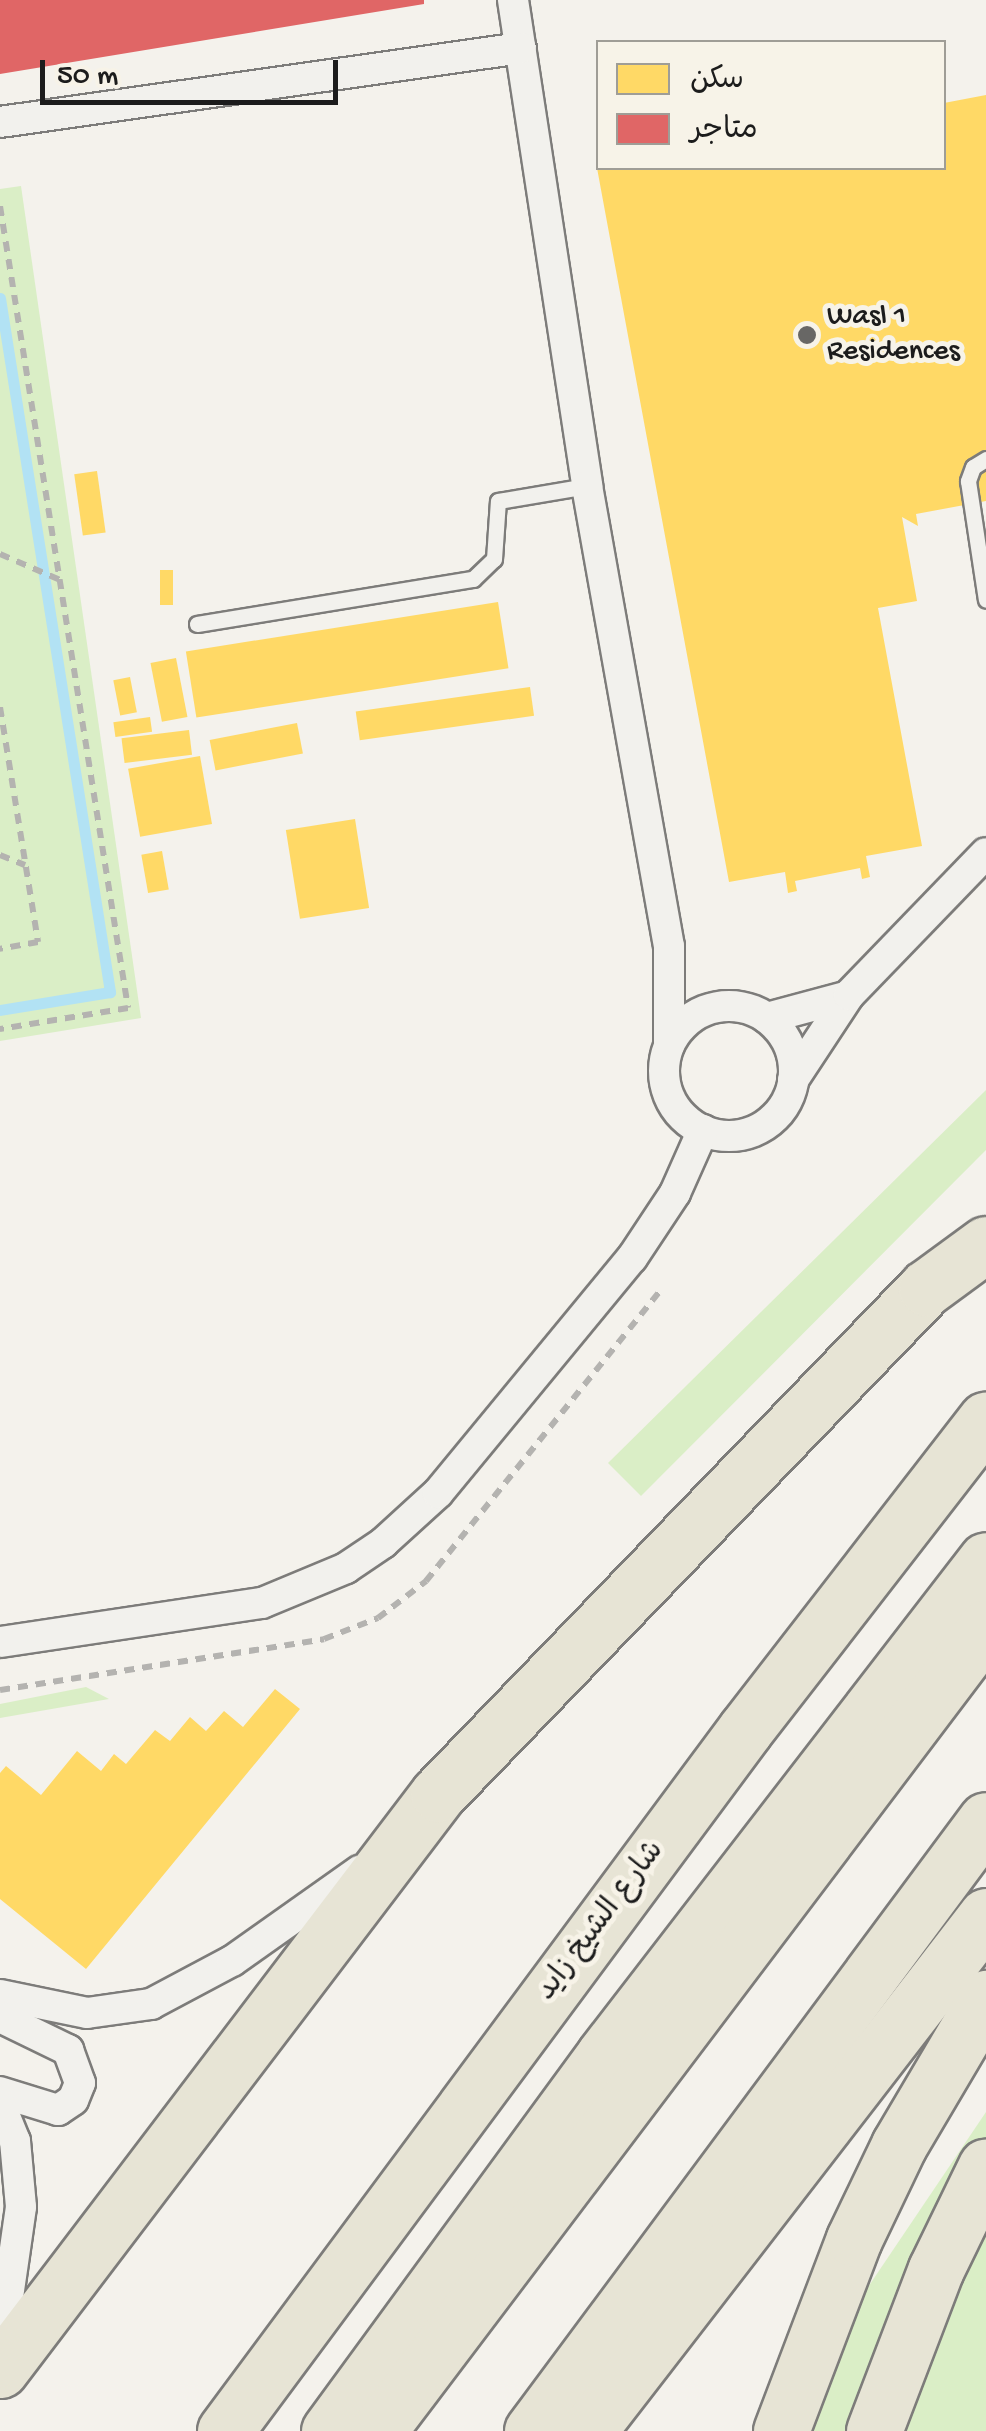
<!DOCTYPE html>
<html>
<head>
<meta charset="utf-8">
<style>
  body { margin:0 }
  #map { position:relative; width:986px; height:2431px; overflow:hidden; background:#f4f2ec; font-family:"Gochi Hand","Playpen Sans Arabic",sans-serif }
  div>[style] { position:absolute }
  .green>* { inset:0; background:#daeec6 }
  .homes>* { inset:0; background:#ffd966; transform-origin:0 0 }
  .shops>* { inset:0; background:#e06666 }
  .stream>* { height:11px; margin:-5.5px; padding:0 5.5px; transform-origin:5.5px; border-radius:5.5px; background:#b2e2f4 }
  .path>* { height:6px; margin-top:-3px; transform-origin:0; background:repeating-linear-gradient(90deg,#b4b3b0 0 10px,transparent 0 18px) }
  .roads { filter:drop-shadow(2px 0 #7d7c7a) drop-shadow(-2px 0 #7d7c7a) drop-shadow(0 2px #7d7c7a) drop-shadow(0 -2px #7d7c7a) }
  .lane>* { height:15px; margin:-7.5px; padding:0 7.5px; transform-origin:7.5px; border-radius:7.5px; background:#f2f1ed }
  .street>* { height:30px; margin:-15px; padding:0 15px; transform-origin:15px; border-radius:15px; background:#f2f1ed }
  .street>.ring { margin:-15px; padding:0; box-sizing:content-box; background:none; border:30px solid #f2f1ed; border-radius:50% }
  .highway>* { height:55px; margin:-27.5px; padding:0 27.5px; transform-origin:27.5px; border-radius:27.5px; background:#e7e4d5 }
  .dots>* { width:28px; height:28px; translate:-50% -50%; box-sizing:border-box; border:5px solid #f7f3e8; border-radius:50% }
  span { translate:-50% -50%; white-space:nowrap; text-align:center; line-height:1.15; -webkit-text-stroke:10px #f7f3e8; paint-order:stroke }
  .poi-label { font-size:30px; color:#1c1c1c }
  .left { translate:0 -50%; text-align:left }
  .street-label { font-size:30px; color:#1c1c1c }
  .legend { position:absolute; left:596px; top:40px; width:350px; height:130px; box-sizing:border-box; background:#f7f3e8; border:2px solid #9f9d96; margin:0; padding:12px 18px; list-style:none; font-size:30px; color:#1c1c1c }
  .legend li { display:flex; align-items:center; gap:20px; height:50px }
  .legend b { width:50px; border:2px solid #9f9d96 }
  .scale { position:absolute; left:40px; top:60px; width:298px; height:45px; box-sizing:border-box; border:5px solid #1c1c1c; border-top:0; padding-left:12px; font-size:30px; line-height:35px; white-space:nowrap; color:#1c1c1c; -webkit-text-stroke:8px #f7f3e8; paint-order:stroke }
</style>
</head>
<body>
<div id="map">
  <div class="green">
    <div style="clip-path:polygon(21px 186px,141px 1018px,0 1041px,0 189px)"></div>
    <div style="clip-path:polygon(986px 1090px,986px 1150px,641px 1496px,608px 1463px)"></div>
    <div style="clip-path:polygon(86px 1687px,109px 1699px,0 1718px,0 1704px)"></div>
    <div style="clip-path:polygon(986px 2112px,986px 2431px,771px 2431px)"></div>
  </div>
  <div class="homes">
    <div style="clip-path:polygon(986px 95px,986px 501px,916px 514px,918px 526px,902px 517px,917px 601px,878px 608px,922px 846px,866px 856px,870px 877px,862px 879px,860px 868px,795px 881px,797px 891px,788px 893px,785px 872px,729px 882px,597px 168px,944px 168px,944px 103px)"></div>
    <div style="left:97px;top:471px;width:62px;height:23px;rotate:82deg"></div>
    <div style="left:160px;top:570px;width:13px;height:35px"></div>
    <div style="left:498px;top:602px;width:67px;height:316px;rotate:81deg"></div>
    <div style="left:176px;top:658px;width:60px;height:26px;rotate:79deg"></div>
    <div style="left:130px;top:677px;width:36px;height:17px;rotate:79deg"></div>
    <div style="left:530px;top:687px;width:29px;height:176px;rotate:82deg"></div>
    <div style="left:150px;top:717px;width:15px;height:37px;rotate:82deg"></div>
    <div style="left:297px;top:723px;width:31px;height:89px;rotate:79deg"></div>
    <div style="left:189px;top:730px;width:25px;height:68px;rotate:83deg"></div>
    <div style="left:200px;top:756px;width:69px;height:73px;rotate:80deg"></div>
    <div style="left:355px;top:819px;width:90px;height:70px;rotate:81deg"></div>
    <div style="left:162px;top:851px;width:39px;height:21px;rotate:80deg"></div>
    <div style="clip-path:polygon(275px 1689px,300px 1709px,86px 1969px,0 1899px,0 1773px,6px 1766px,41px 1795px,77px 1751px,101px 1771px,114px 1754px,126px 1764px,155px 1730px,170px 1741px,190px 1717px,206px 1731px,224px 1711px,243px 1727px)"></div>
  </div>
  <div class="shops">
    <div style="clip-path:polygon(0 0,424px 0,424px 4px,0 74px)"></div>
  </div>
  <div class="stream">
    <div style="left:0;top:298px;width:703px;rotate:80.99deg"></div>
    <div style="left:110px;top:992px;width:111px;rotate:170.7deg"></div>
  </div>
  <div class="path">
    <div style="left:0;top:206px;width:812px;rotate:80.93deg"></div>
    <div style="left:128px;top:1008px;width:130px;rotate:170.7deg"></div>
    <div style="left:0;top:554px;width:65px;rotate:23.4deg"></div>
    <div style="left:0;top:707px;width:238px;rotate:80.8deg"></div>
    <div style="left:38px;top:942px;width:39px;rotate:170deg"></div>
    <div style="left:0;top:855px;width:27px;rotate:22deg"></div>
    <div style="left:0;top:1690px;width:328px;rotate:-8.9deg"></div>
    <div style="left:324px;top:1639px;width:58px;rotate:-21.3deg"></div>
    <div style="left:378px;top:1618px;width:61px;rotate:-37.6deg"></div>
    <div style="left:426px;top:1581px;width:374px;rotate:-51.1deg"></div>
  </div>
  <div class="roads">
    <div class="lane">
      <div style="left:986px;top:459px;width:15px;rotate:148deg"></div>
      <div style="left:973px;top:467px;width:15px;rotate:110deg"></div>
      <div style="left:968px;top:481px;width:120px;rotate:81.4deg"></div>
      <div style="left:197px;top:624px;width:280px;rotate:-9.3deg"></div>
      <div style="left:473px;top:579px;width:29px;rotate:-44deg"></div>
      <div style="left:494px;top:559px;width:58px;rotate:-86.1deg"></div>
      <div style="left:498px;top:501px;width:90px;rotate:-9.6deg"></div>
    </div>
    <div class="street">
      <div style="left:513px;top:0;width:492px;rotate:81.3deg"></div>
      <div style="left:587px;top:486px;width:467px;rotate:79.9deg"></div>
      <div style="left:669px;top:946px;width:99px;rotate:90deg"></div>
      <div style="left:0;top:122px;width:526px;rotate:-8.08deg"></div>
      <div class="ring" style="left:664px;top:1006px;width:100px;height:100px"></div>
      <div style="left:767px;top:1018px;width:81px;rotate:-15.1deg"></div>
      <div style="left:793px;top:1080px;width:102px;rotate:-56.6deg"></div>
      <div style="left:849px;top:995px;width:197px;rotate:-46deg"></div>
      <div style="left:0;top:1642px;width:265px;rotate:-8.5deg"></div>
      <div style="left:262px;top:1603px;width:91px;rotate:-22.6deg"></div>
      <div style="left:346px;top:1568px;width:45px;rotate:-34deg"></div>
      <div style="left:383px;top:1543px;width:74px;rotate:-42.3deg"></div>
      <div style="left:438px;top:1493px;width:305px;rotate:-50.5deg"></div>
      <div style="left:632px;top:1258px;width:78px;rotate:-56.5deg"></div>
      <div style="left:675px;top:1193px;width:69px;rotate:-66deg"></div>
      <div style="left:0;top:1995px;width:89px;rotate:11.7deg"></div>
      <div style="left:87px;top:2013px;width:65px;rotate:-8deg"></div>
      <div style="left:151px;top:2004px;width:92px;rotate:-28deg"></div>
      <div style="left:232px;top:1961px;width:156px;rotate:-35.3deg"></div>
      <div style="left:0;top:2017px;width:76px;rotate:25.9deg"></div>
      <div style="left:68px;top:2050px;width:35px;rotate:70deg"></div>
      <div style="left:80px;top:2083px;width:18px;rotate:112deg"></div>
      <div style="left:73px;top:2100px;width:18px;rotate:146deg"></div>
      <div style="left:58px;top:2110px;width:61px;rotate:-162.8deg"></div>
      <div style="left:0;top:2104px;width:40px;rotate:68deg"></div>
      <div style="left:15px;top:2141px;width:66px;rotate:84.8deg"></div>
      <div style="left:21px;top:2207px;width:147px;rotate:98.2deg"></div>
    </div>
    <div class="highway">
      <div style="left:0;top:2370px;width:724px;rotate:-52.75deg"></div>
      <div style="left:438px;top:1794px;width:703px;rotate:-46.04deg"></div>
      <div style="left:926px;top:1288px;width:74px;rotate:-36.3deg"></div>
      <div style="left:225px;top:2431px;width:873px;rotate:-53.43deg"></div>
      <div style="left:745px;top:1730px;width:393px;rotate:-52.2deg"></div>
      <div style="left:329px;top:2431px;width:466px;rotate:-53.8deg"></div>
      <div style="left:604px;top:2055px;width:625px;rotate:-52.34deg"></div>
      <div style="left:378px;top:2431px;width:1008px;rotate:-52.9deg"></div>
      <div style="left:532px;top:2431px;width:761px;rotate:-53.39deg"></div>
      <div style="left:588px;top:2431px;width:651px;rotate:-52.3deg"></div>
      <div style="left:781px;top:2431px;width:205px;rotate:-69.2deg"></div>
      <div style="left:854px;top:2239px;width:104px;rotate:-64.4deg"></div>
      <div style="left:899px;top:2145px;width:171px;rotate:-59.4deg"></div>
      <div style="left:874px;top:2431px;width:173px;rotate:-69.1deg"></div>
      <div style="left:936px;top:2269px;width:114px;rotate:-64.1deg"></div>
    </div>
  </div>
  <div class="dots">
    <div style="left:807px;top:335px;background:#686765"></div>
  </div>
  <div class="poi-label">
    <span class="left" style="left:827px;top:335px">Wasl 1<br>Residences</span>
  </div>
  <div class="street-label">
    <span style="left:602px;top:1922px;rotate:-53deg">شارع الشيخ زايد</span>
  </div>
  <ul class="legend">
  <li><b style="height:28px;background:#ffd966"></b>سكن</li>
  <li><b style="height:28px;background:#e06666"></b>متاجر</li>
  </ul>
  <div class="scale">50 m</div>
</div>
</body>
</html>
